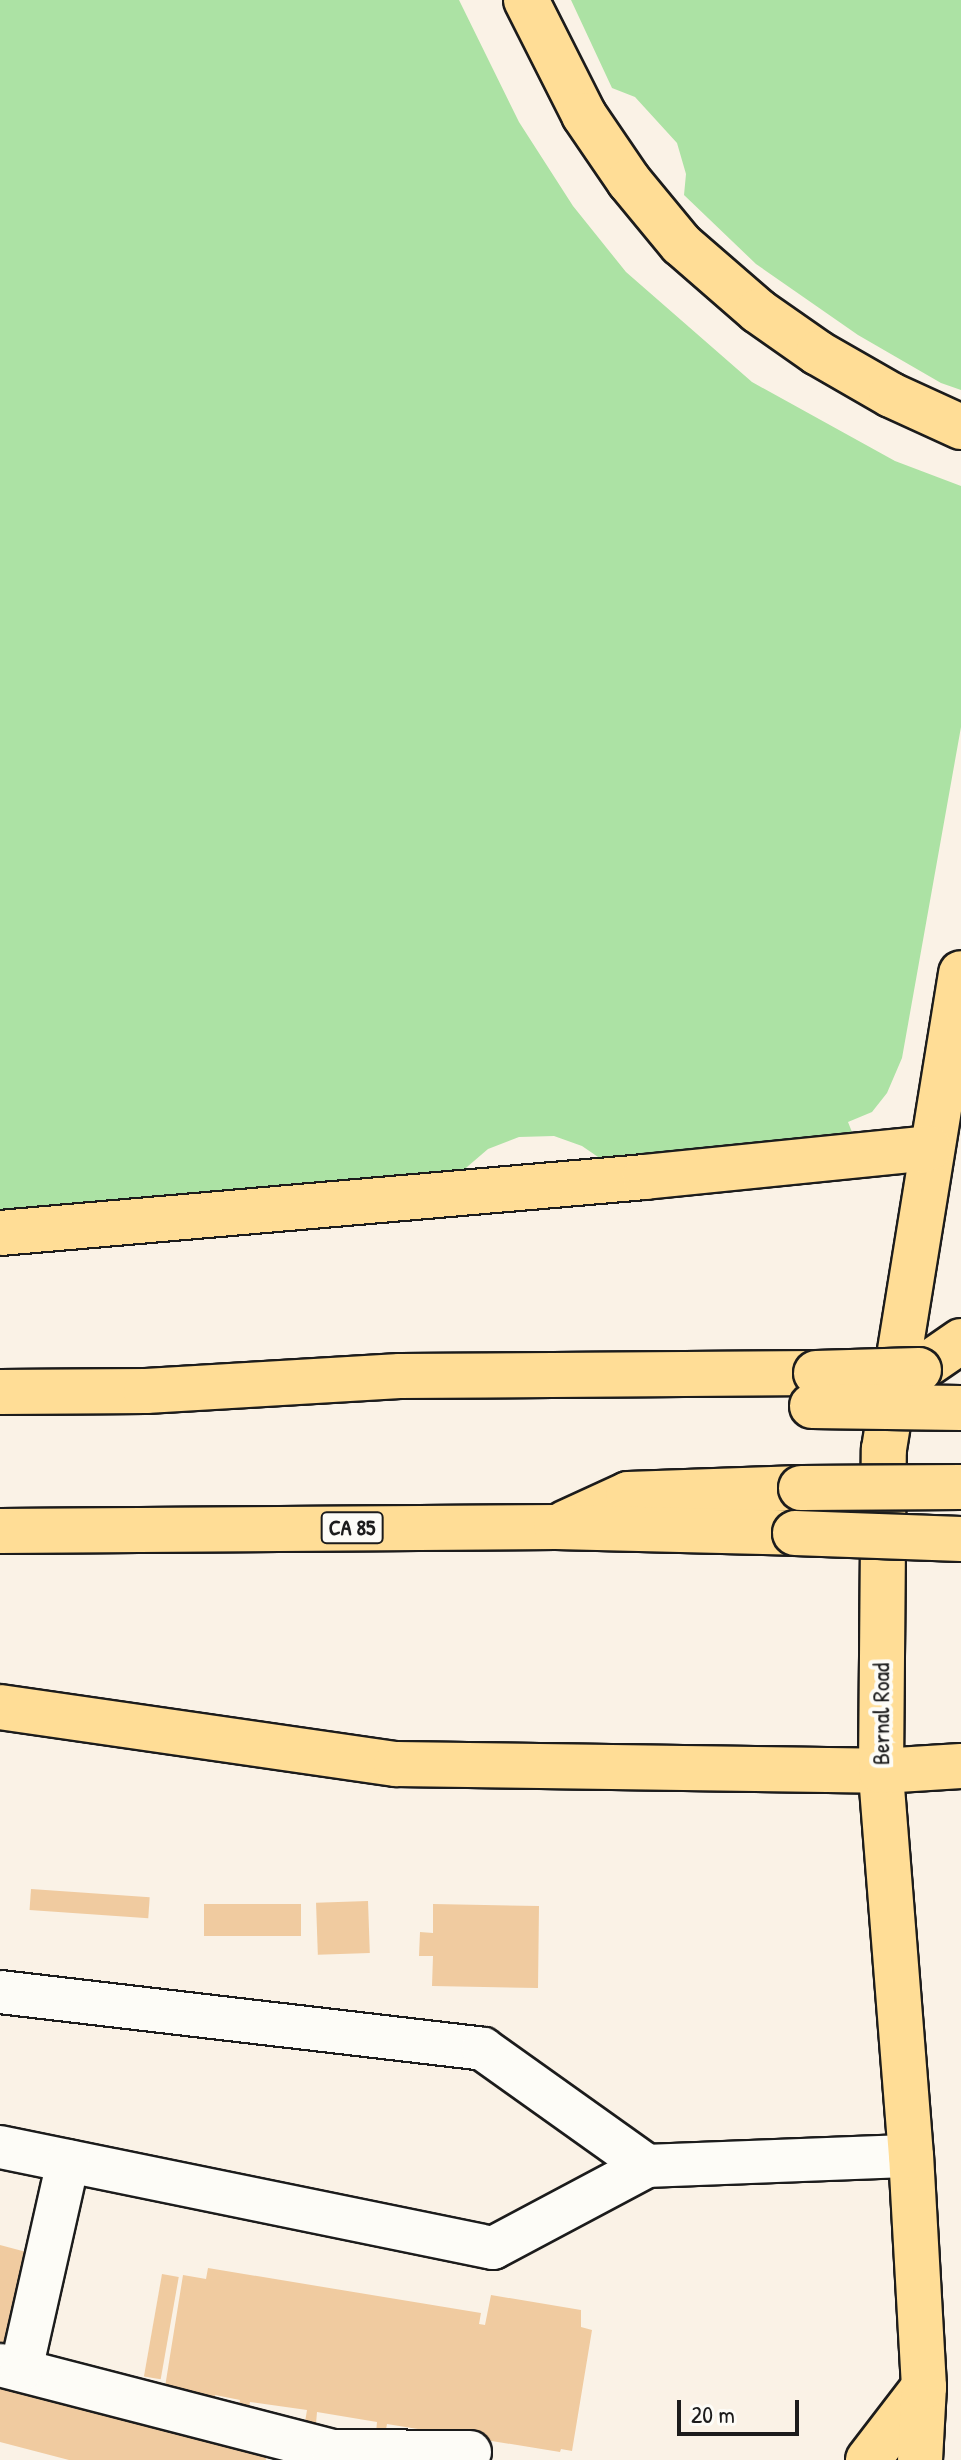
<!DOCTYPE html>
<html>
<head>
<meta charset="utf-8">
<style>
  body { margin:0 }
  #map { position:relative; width:961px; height:2460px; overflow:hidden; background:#faf2e6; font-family:"Patrick Hand",sans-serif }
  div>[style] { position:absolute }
  .green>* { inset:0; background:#ace2a4 }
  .building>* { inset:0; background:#f0cba0; transform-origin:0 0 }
  .roads { filter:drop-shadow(2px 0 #1c1c1c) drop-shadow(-2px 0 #1c1c1c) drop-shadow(0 2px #1c1c1c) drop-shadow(0 -2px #1c1c1c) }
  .minor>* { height:42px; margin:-21px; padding:0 21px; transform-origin:21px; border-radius:21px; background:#fdfcf7 }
  .major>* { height:44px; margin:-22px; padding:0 22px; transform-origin:22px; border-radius:22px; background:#ffdd96 }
  .highway>* { height:44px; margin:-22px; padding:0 22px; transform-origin:22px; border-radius:22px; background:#ffdd96 }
  .bridges { filter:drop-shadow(2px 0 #1c1c1c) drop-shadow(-2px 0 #1c1c1c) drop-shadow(0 2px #1c1c1c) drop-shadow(0 -2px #1c1c1c) }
  .highway-bridge>* { height:44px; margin:-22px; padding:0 22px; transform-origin:22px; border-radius:22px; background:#ffdd96 }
  span { translate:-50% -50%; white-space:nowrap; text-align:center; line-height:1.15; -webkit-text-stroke:8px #fdfcf7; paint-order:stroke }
  .shield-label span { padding:2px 6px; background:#fdfcf7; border:2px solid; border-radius:6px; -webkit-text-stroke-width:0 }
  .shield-label { font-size:22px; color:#1c1c1c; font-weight:700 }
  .street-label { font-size:24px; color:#1c1c1c }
  .scale { position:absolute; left:677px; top:2400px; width:122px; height:36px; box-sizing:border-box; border:4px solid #1c1c1c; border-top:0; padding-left:10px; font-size:24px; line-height:28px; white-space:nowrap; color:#1c1c1c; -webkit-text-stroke:6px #fdfcf7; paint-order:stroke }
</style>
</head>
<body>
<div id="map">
  <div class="green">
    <div style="clip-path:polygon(0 0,459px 0,519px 122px,573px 206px,626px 272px,752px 382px,895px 461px,961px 486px,961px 727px,902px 1058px,887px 1093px,872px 1112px,848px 1122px,852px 1132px,601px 1159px,582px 1146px,554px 1136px,519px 1137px,488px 1149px,460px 1173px,0 1214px)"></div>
    <div style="clip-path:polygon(571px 0,961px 0,961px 390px,941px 383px,858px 335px,756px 264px,684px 195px,686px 174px,677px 143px,635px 97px,612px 88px)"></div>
  </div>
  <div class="building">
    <div style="left:31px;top:1889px;width:119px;height:21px;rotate:4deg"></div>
    <div style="left:368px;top:1901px;width:52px;height:52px;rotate:88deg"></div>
    <div style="left:204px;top:1904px;width:97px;height:32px"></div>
    <div style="clip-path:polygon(433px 1904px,539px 1906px,538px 1988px,432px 1986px,433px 1956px,419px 1956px,420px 1932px,433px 1933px)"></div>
    <div style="clip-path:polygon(0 2245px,30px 2253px,10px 2347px,0 2344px)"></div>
    <div style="clip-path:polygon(208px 2268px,481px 2313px,479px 2324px,485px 2325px,491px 2295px,581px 2310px,581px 2327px,592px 2330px,572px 2451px,561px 2449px,560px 2452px,387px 2424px,385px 2435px,376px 2433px,377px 2422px,317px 2412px,316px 2424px,305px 2422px,307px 2410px,250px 2402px,248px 2412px,238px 2411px,240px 2400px,215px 2395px,211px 2415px,165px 2387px,183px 2275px,206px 2279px)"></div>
    <div style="left:162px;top:2274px;width:17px;height:104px;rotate:10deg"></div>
    <div style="clip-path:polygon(0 2384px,267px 2454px,266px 2460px,69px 2460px,0 2442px)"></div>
  </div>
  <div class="roads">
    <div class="minor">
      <div style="left:0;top:1992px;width:486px;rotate:6.7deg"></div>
      <div style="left:483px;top:2049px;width:201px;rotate:35.5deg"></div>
      <div style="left:647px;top:2166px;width:264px;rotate:-2.2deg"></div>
      <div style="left:0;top:2147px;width:503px;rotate:11.58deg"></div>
      <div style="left:493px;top:2248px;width:174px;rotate:-28deg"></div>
      <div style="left:0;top:2365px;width:344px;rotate:14.5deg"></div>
      <div style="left:333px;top:2451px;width:137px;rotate:0.4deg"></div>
      <div style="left:21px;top:2370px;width:214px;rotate:-77.3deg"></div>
    </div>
    <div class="major">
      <div style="left:868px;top:2460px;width:92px;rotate:-52.5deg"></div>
      <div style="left:920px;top:2460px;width:73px;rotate:-86.9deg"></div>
      <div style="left:924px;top:2387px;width:231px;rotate:-93.2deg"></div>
      <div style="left:911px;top:2156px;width:386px;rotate:-94.5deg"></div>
      <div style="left:881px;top:1771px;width:322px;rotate:-89.5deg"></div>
      <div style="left:884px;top:1449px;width:482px;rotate:-80.8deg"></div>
    </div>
    <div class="highway">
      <div style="left:526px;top:0;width:129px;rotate:63.2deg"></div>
      <div style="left:584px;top:115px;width:80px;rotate:55.7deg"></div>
      <div style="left:629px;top:181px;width:82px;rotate:50.5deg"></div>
      <div style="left:681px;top:244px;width:102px;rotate:41deg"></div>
      <div style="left:758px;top:311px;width:73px;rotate:35deg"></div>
      <div style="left:818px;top:353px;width:84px;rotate:29.9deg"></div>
      <div style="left:891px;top:395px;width:77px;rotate:24.6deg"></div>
      <div style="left:0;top:1233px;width:647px;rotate:-4.96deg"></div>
      <div style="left:645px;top:1177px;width:286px;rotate:-5.8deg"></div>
      <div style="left:919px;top:1370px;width:51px;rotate:-34.6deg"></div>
      <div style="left:0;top:1392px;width:146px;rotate:-0.4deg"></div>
      <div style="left:146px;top:1391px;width:254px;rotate:-3.4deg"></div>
      <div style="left:400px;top:1376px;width:416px;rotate:-0.4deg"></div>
      <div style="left:565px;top:1523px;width:69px;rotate:-24.7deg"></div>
      <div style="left:628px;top:1494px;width:173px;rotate:-2deg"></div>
      <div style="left:0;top:1531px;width:556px;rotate:-0.41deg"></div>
      <div style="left:556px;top:1527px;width:239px;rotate:1.4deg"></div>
      <div style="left:0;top:1707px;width:400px;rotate:8.2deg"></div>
      <div style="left:396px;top:1764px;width:485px;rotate:0.8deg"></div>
      <div style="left:881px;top:1771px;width:80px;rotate:-3.6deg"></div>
    </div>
  </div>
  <div class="bridges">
    <div class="highway-bridge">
      <div style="left:816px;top:1373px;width:103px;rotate:-1.7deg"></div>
      <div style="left:812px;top:1406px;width:149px;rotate:0.8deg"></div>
      <div style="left:801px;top:1488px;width:160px;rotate:-0.4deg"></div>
      <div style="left:795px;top:1533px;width:166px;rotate:2.1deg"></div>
    </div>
  </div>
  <div class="shield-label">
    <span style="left:352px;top:1528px">CA 85</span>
  </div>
  <div class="street-label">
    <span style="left:881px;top:1714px;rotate:-90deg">Bernal Road</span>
  </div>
  <div class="scale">20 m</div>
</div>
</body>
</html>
